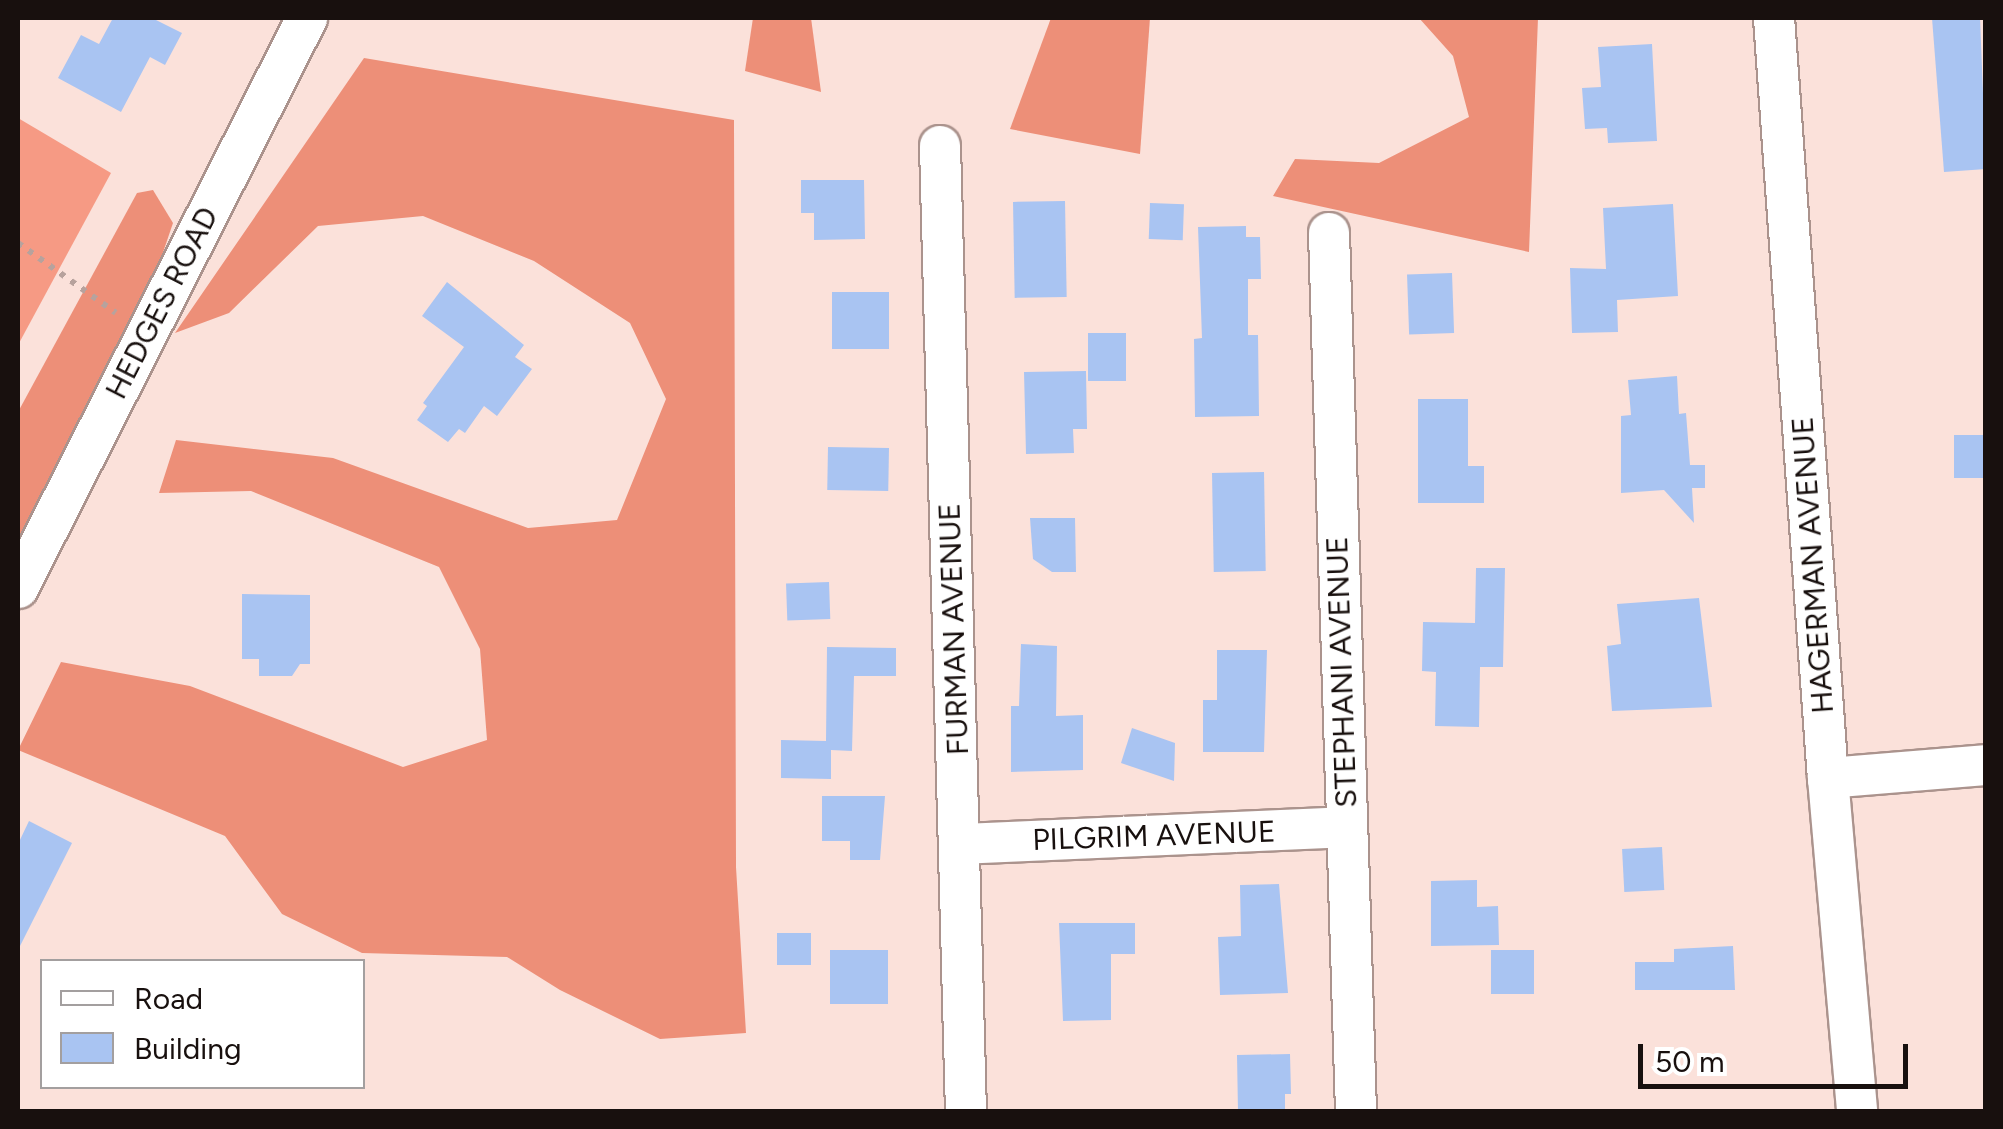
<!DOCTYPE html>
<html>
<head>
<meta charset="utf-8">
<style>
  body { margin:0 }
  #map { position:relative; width:2003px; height:1129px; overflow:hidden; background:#fbe1da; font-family:Figtree,sans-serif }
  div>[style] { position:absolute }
  .green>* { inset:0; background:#f69a84 }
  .forest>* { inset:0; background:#ed8f78 }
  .building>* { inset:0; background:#a9c4f2; transform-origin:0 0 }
  .path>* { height:6px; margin-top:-3px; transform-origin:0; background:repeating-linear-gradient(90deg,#b7a29d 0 5px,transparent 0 13px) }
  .roads { filter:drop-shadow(2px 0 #ab938d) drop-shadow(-2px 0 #ab938d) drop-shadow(0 2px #ab938d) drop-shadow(0 -2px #ab938d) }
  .minor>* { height:40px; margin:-20px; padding:0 20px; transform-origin:20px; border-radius:20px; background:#fff }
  span { translate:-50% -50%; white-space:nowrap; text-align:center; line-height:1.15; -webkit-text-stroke:9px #fff; paint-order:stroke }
  .street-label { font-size:30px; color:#18100e }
  .frame { position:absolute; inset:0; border:20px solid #18100e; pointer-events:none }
  .legend { position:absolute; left:40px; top:959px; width:325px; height:130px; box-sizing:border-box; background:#fff; border:2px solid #a39f9f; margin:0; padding:12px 18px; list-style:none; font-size:30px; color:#18100e }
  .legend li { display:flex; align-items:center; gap:20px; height:50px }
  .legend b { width:50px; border:2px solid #a39f9f }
  .scale { position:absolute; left:1638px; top:1044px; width:270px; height:45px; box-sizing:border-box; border:5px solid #18100e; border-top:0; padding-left:12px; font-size:30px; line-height:35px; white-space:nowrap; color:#18100e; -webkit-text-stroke:8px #fff; paint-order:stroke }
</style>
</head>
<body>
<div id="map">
  <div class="green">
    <div style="clip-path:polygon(18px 118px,111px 173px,18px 345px)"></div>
  </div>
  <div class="forest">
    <div style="clip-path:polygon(753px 18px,811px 18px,821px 92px,745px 71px)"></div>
    <div style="clip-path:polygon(1051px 18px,1150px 18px,1140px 154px,1010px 129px)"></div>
    <div style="clip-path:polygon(1419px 18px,1538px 18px,1529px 252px,1273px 196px,1295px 159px,1379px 163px,1469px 117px,1453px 56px)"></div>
    <div style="clip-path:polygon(364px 58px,734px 120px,736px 867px,746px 1033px,660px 1039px,560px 990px,507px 957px,362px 953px,282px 914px,225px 836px,18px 750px,61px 662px,190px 686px,403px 767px,487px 740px,480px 649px,439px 567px,251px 491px,159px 493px,176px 440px,333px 458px,528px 528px,617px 520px,666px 399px,630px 323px,534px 261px,423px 216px,318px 226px,229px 313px,175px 333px)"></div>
    <div style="clip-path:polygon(153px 190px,173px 223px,152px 285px,18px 540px,18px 412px,137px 193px)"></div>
  </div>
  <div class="building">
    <div style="clip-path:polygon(113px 18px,152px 18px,182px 33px,165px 65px,150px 57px,121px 112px,58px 78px,81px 35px,99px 44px)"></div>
    <div style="clip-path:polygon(1932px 18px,1980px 18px,1986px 169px,1944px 172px)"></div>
    <div style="clip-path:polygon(1652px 44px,1657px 141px,1608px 143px,1607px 128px,1585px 129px,1582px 88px,1601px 87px,1598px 47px)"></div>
    <div style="clip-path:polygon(801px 180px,864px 180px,865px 239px,814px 240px,814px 213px,801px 213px)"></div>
    <div style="left:1065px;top:201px;width:96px;height:52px;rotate:89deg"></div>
    <div style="left:1150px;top:203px;width:34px;height:36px;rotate:2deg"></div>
    <div style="clip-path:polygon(1673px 204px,1678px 296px,1617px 300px,1618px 332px,1572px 333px,1570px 268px,1606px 269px,1603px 208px)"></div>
    <div style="clip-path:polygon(1246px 226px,1246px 237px,1260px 237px,1261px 279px,1248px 279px,1248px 335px,1258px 335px,1259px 416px,1195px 417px,1194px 339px,1202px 338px,1198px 227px)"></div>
    <div style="left:1452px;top:273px;width:60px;height:45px;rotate:88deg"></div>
    <div style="clip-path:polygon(447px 282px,524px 345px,515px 357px,532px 369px,497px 416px,484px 406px,465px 433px,459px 429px,448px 442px,417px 420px,427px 406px,423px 403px,464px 347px,422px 316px)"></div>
    <div style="left:832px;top:292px;width:57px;height:57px"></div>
    <div style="left:1088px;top:333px;width:38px;height:48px"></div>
    <div style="clip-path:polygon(1086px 371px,1087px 429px,1073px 429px,1074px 453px,1026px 454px,1024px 372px)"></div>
    <div style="clip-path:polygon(1677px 376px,1679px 414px,1686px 413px,1690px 465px,1705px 465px,1705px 488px,1692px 488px,1694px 523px,1664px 490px,1621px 493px,1621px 416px,1631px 415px,1628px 380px)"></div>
    <div style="clip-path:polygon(1418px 399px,1468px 399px,1468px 466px,1484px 466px,1484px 503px,1418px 503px)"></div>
    <div style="left:1986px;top:435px;width:43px;height:32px;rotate:90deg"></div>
    <div style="left:828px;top:447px;width:61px;height:43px;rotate:1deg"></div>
    <div style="left:1264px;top:472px;width:99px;height:52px;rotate:89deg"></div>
    <div style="clip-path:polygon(1030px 518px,1075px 518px,1076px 572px,1052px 572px,1033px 559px)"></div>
    <div style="clip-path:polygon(1476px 568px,1505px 568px,1503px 667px,1480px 667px,1479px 727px,1435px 726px,1436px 672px,1422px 671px,1423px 622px,1475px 623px)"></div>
    <div style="left:829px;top:582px;width:37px;height:43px;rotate:88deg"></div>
    <div style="clip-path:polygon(242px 594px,310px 595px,310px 664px,300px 664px,292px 676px,259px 676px,259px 659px,242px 659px)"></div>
    <div style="clip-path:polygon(1699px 598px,1712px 707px,1612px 711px,1607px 646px,1621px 644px,1617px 604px)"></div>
    <div style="clip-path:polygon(1021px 644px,1057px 646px,1056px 716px,1083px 715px,1083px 770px,1011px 772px,1011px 706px,1019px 706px)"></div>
    <div style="clip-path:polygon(827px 647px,896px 648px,896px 676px,854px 676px,852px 751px,831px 750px,831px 779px,781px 778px,781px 740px,826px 741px)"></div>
    <div style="clip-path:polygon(1217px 650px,1267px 650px,1264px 752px,1203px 752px,1203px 700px,1217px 700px)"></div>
    <div style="clip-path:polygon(1132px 728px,1175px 743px,1174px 781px,1121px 763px)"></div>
    <div style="clip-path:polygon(822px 796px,885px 796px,880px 860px,850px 860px,850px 841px,822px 841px)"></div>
    <div style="clip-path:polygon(29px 821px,72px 843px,18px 950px,18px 844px)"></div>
    <div style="left:1662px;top:847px;width:43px;height:40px;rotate:87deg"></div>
    <div style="clip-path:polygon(1477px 880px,1477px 907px,1498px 906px,1499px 945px,1431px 946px,1431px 881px)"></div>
    <div style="clip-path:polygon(1279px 884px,1288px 993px,1220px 995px,1218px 937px,1241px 936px,1240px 885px)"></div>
    <div style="clip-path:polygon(1059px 923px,1135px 923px,1135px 954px,1111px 954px,1111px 1020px,1063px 1021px)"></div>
    <div style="left:811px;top:933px;width:32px;height:34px;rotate:90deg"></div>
    <div style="clip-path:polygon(1733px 946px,1735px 990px,1635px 990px,1635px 962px,1674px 962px,1674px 949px)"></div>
    <div style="left:830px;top:950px;width:58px;height:54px"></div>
    <div style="left:1491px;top:950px;width:43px;height:44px"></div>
    <div style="clip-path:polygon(1290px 1054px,1291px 1094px,1285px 1094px,1285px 1112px,1238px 1112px,1237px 1055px)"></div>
  </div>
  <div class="path">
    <div style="left:18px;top:243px;width:120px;rotate:35.5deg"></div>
  </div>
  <div class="roads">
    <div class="minor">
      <div style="left:1774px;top:18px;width:762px;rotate:85.94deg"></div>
      <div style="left:1828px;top:778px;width:335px;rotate:85deg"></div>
      <div style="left:940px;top:146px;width:966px;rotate:88.46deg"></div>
      <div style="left:1329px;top:233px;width:879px;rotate:88.24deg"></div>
      <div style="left:18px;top:588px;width:639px;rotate:-63.11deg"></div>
      <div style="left:1828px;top:778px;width:159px;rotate:-4.7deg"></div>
      <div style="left:961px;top:844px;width:386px;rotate:-2.5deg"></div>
    </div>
  </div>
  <div class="street-label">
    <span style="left:162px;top:303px;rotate:-63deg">HEDGES ROAD</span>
    <span style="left:1813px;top:565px;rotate:-94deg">HAGERMAN AVENUE</span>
    <span style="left:954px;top:629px;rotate:-92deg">FURMAN AVENUE</span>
    <span style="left:1342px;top:672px;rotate:-92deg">STEPHANI AVENUE</span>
    <span style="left:1154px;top:836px;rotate:-2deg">PILGRIM AVENUE</span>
  </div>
  <div class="frame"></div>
  <ul class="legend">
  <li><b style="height:12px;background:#fff"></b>Road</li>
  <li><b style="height:28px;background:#a9c4f2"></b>Building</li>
  </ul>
  <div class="scale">50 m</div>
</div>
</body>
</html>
